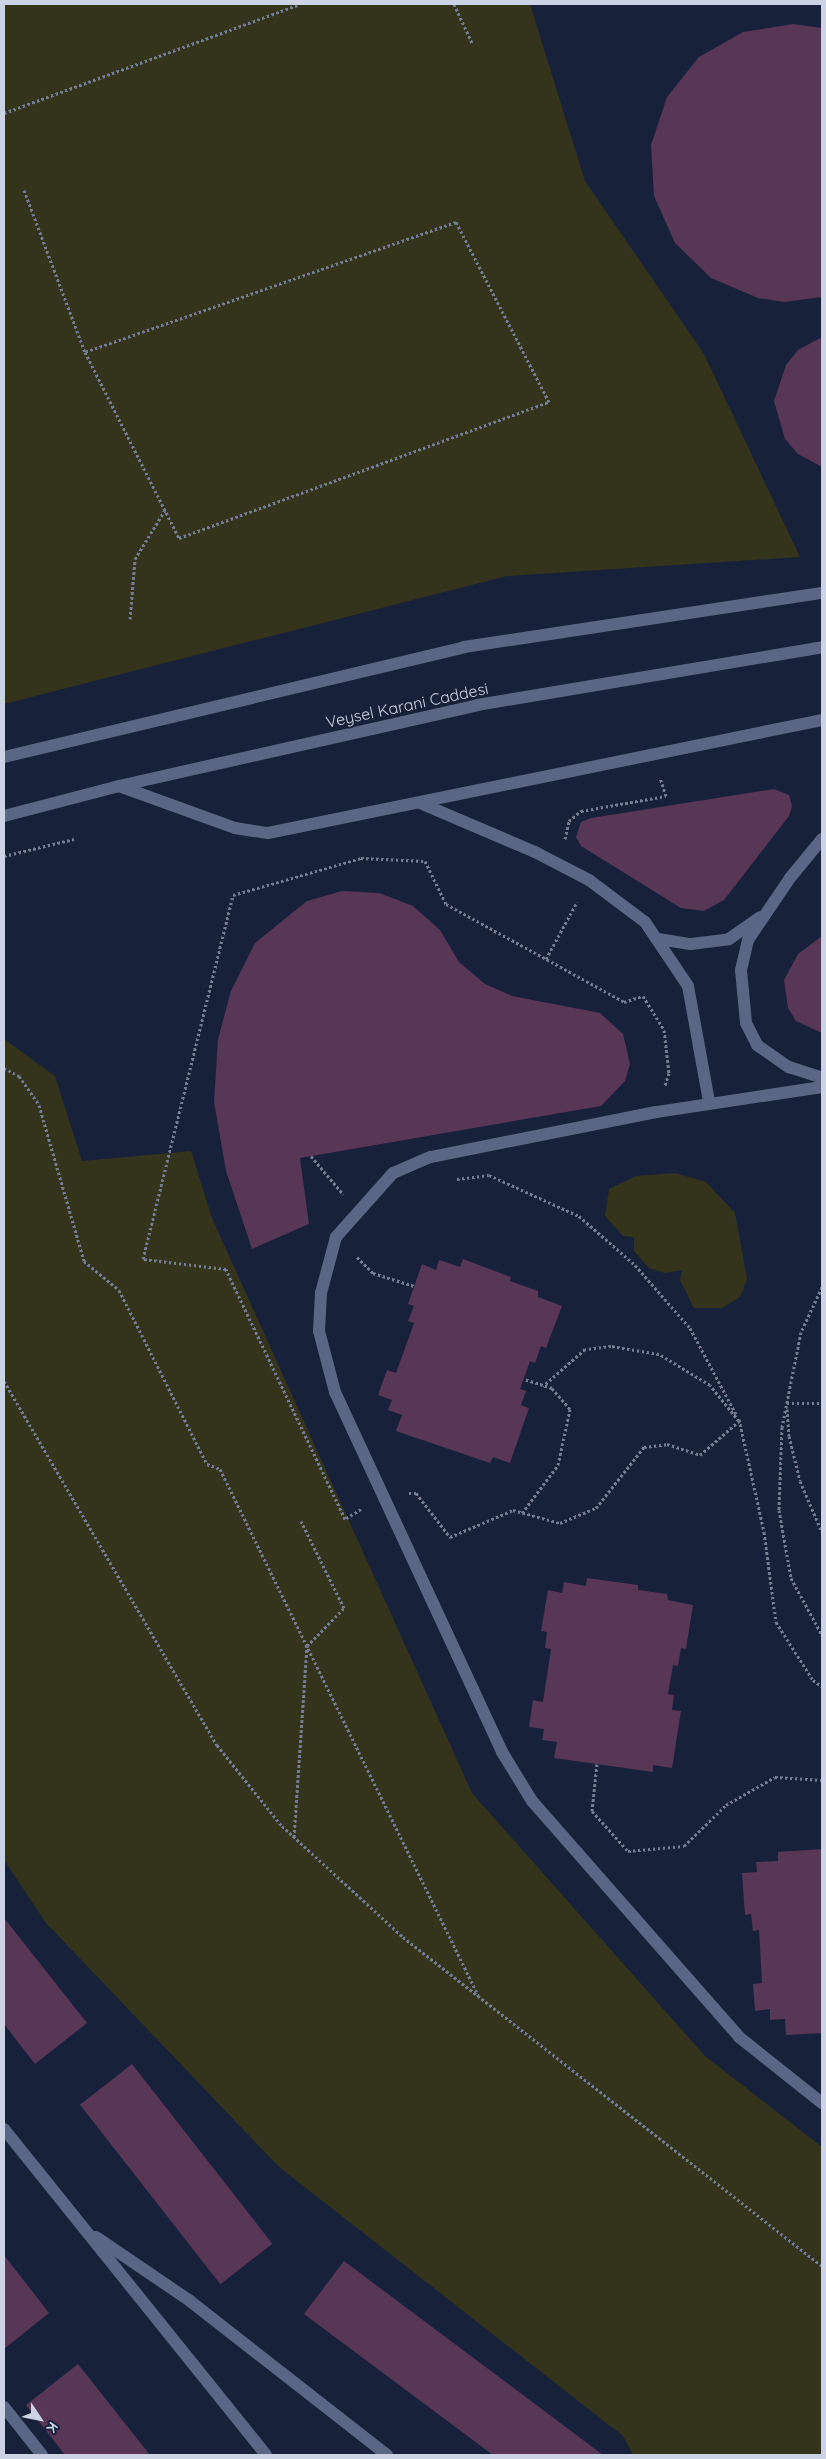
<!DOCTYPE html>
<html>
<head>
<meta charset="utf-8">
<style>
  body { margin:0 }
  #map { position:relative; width:826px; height:2459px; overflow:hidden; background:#18213a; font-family:Quicksand,sans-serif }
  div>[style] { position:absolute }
  .green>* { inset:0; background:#33341b }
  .building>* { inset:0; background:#573656; transform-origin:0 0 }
  .path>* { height:3px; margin-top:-1.5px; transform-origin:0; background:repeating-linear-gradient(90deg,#757d92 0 2.5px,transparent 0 5px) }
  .service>* { height:12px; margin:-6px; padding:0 6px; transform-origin:6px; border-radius:6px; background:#5a6684 }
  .minor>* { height:12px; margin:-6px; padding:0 6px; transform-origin:6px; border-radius:6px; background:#5a6684 }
  .tertiary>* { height:12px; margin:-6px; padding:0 6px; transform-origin:6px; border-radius:6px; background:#5a6684 }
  span { translate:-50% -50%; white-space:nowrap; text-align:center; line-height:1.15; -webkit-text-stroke:4px #18213a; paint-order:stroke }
  .street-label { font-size:16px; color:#ccd3e4 }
  .frame { position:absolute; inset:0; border:5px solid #ccd3e4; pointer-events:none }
  .north { position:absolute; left:15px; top:2394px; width:50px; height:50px; -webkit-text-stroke:4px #18213a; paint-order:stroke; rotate:124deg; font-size:14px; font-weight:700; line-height:20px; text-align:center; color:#ccd3e4 }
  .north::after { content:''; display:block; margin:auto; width:18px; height:22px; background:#ccd3e4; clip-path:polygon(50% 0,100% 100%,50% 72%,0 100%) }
</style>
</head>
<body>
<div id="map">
  <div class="green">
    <div style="clip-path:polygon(4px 4px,530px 4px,585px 181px,704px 354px,800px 557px,507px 576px,4px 704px)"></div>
    <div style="clip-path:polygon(4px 1039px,55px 1076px,82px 1161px,191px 1151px,212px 1218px,472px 1793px,705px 2056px,822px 2147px,822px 2455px,633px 2455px,623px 2436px,279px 2167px,46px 1923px,4px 1860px)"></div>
    <div style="clip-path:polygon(675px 1173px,706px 1182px,735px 1213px,747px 1279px,740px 1297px,722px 1308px,694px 1308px,680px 1280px,682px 1270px,665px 1273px,649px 1268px,634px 1251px,634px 1237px,623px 1236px,605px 1216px,609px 1189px,636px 1176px)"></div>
  </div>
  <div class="building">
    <div style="clip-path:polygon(793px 24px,822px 28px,822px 297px,784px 302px,758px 298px,711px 278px,675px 243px,654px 196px,651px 145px,667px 97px,699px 57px,743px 32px)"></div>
    <div style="clip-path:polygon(822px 337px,822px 467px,798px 454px,785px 439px,774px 401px,786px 365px,798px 350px)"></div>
    <div style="clip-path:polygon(774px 789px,789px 795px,792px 806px,789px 816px,724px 900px,704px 911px,681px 908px,581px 846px,576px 837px,581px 822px,591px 818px)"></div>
    <div style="clip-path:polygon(342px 891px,379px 893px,413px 906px,440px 930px,459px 962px,485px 984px,512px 996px,600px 1013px,623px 1034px,630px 1064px,625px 1081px,601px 1106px,300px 1158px,309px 1224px,252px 1249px,226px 1171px,214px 1102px,218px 1039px,231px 991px,255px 943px,307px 901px)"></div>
    <div style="clip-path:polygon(822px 936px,822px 1033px,796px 1021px,788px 1008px,784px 980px,798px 954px)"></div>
    <div style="clip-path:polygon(463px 1259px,511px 1277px,510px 1281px,538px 1291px,538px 1297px,562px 1306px,546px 1348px,541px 1346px,535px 1363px,530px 1361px,520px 1389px,526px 1391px,521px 1405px,529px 1408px,510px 1463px,493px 1457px,490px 1463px,396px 1431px,402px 1415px,388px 1410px,392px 1400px,378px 1395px,387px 1370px,396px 1373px,414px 1323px,408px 1321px,414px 1306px,408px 1304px,422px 1264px,436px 1270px,439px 1260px,460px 1267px)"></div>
    <div style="clip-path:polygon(587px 1578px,638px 1585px,638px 1590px,667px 1594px,668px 1600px,693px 1605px,686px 1649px,681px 1648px,678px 1666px,673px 1665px,668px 1694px,674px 1695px,672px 1710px,681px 1711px,672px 1768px,653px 1765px,653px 1772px,554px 1758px,557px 1742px,542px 1740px,544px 1729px,529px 1727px,533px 1700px,543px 1702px,551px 1649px,545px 1648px,547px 1632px,541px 1631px,548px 1590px,562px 1593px,564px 1582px,586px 1586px)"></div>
    <div style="clip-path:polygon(822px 1849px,822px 2033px,786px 2035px,785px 2019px,770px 2020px,770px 2009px,755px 2011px,753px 1984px,762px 1983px,759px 1930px,753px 1931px,751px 1914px,745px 1915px,742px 1873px,757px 1872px,756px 1862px,778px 1861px,778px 1852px)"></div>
    <div style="clip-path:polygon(4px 1918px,87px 2023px,35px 2064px,4px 2024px)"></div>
    <div style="left:132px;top:2064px;width:228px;height:66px;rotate:52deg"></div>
    <div style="clip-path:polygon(4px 2255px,49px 2313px,4px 2349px)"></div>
    <div style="clip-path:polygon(344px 2261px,603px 2455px,493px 2455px,304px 2314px)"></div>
    <div style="clip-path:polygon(78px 2364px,150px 2455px,65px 2455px,26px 2405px)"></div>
  </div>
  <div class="path">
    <div style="left:454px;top:4px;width:45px;rotate:65.1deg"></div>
    <div style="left:4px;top:113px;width:315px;rotate:-20.2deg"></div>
    <div style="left:24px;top:190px;width:173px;rotate:69.4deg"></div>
    <div style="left:85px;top:352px;width:208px;rotate:63.2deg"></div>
    <div style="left:179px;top:538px;width:394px;rotate:-20.2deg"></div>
    <div style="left:549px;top:402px;width:203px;rotate:-117.3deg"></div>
    <div style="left:456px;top:222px;width:393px;rotate:160.7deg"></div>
    <div style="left:130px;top:619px;width:60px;rotate:-85.2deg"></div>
    <div style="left:135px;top:559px;width:57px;rotate:-58.5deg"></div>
    <div style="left:565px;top:839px;width:18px;rotate:-77deg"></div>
    <div style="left:569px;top:821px;width:16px;rotate:-40deg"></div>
    <div style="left:581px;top:811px;width:86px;rotate:-10deg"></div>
    <div style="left:666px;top:796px;width:19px;rotate:-108deg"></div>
    <div style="left:4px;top:856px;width:72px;rotate:-13.7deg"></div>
    <div style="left:546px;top:959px;width:65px;rotate:-61.5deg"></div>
    <div style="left:4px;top:1068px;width:17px;rotate:28deg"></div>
    <div style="left:19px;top:1076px;width:35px;rotate:55deg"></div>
    <div style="left:39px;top:1105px;width:162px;rotate:73.9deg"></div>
    <div style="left:84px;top:1261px;width:45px;rotate:39.6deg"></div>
    <div style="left:119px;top:1290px;width:195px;rotate:63.2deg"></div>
    <div style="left:207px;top:1464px;width:14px;rotate:21deg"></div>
    <div style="left:220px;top:1469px;width:586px;rotate:63.87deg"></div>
    <div style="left:311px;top:1156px;width:50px;rotate:49.9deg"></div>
    <div style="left:457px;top:1179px;width:32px;rotate:-7deg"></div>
    <div style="left:489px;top:1175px;width:99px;rotate:24.5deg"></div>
    <div style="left:579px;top:1216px;width:74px;rotate:41.2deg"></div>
    <div style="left:635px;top:1265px;width:84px;rotate:48.9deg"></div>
    <div style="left:690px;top:1328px;width:98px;rotate:61.9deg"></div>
    <div style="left:357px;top:1257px;width:23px;rotate:45deg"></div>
    <div style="left:373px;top:1273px;width:43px;rotate:17.6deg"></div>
    <div style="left:822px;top:1287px;width:50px;rotate:115deg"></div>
    <div style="left:801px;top:1332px;width:97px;rotate:101.3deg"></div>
    <div style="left:782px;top:1427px;width:83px;rotate:92.1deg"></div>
    <div style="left:779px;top:1510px;width:69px;rotate:80deg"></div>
    <div style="left:791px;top:1578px;width:65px;rotate:61.5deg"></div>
    <div style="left:4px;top:1381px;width:422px;rotate:59.7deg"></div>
    <div style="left:217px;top:1745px;width:104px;rotate:51.3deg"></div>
    <div style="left:282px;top:1826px;width:164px;rotate:42.5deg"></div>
    <div style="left:403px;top:1937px;width:533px;rotate:38.14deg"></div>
    <div style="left:787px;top:1403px;width:35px"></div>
    <div style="left:787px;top:1409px;width:27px;rotate:86deg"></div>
    <div style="left:789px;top:1436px;width:46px;rotate:76.3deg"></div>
    <div style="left:800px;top:1481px;width:56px;rotate:66.7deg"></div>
    <div style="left:739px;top:1419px;width:116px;rotate:77.5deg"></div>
    <div style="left:764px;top:1532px;width:91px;rotate:82.4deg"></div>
    <div style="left:776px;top:1622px;width:69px;rotate:57.5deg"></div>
    <div style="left:813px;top:1680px;width:11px;rotate:34deg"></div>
    <div style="left:409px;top:1493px;width:7px"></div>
    <div style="left:416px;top:1493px;width:56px;rotate:52.3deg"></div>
    <div style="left:450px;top:1537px;width:69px;rotate:-23.2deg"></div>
    <div style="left:513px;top:1510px;width:49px;rotate:15.5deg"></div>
    <div style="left:560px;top:1523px;width:39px;rotate:-23deg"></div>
    <div style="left:596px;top:1508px;width:78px;rotate:-51.8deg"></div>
    <div style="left:644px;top:1447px;width:23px;rotate:-7deg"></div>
    <div style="left:667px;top:1444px;width:35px;rotate:18deg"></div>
    <div style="left:700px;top:1455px;width:52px;rotate:-41.1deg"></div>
    <div style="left:739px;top:1421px;width:46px;rotate:-128.9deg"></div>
    <div style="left:710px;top:1385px;width:60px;rotate:-148.7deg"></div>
    <div style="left:659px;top:1354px;width:49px;rotate:-170.5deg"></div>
    <div style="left:611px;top:1346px;width:26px;rotate:173deg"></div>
    <div style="left:585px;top:1349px;width:56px;rotate:138.6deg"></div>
    <div style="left:361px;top:1509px;width:19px;rotate:148deg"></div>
    <div style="left:345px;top:1519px;width:277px;rotate:-115.5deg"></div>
    <div style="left:226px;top:1269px;width:84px;rotate:-173.1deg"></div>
    <div style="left:143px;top:1259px;width:375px;rotate:-76.1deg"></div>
    <div style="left:233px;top:895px;width:133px;rotate:-16.1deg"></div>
    <div style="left:361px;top:858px;width:64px;rotate:2.7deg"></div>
    <div style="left:425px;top:861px;width:48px;rotate:64deg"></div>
    <div style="left:446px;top:904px;width:203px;rotate:28.8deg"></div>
    <div style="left:624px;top:1002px;width:20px;rotate:-18deg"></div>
    <div style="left:643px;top:996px;width:40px;rotate:58deg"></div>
    <div style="left:664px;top:1030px;width:43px;rotate:83.4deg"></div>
    <div style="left:669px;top:1073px;width:13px;rotate:108deg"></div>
    <div style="left:522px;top:1513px;width:60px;rotate:-53.1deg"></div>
    <div style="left:558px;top:1465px;width:57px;rotate:-77.9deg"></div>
    <div style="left:570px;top:1409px;width:28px;rotate:-131deg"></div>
    <div style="left:552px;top:1388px;width:29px;rotate:-162deg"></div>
    <div style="left:597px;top:1764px;width:47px;rotate:96.1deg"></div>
    <div style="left:592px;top:1811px;width:54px;rotate:48deg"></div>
    <div style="left:628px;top:1851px;width:56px;rotate:-5.1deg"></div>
    <div style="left:684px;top:1846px;width:59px;rotate:-44.3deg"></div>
    <div style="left:726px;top:1805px;width:56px;rotate:-29.7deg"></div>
    <div style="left:775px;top:1777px;width:47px;rotate:3.7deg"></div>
    <div style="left:294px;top:1837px;width:191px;rotate:-86.1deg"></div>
    <div style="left:307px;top:1646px;width:53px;rotate:-45.8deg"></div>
    <div style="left:344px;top:1608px;width:97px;rotate:-116.3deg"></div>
  </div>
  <div class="service">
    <div style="left:119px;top:786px;width:123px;rotate:19.9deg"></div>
    <div style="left:235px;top:828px;width:33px;rotate:9deg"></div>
    <div style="left:268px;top:833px;width:565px;rotate:-11.53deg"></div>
    <div style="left:420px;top:803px;width:125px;rotate:23.1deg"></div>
    <div style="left:535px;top:852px;width:61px;rotate:27.4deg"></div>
    <div style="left:589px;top:880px;width:70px;rotate:36.9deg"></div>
    <div style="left:645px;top:922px;width:77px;rotate:56.1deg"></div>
    <div style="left:688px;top:986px;width:117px;rotate:79.7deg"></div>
    <div style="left:822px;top:839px;width:50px;rotate:129.4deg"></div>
    <div style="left:790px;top:878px;width:75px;rotate:124.1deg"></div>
    <div style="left:748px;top:940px;width:31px;rotate:103deg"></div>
    <div style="left:741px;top:970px;width:53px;rotate:84.6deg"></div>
    <div style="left:746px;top:1023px;width:25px;rotate:63deg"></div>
    <div style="left:757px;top:1045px;width:39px;rotate:35deg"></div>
    <div style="left:789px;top:1067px;width:35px;rotate:18deg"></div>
    <div style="left:658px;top:939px;width:33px;rotate:9deg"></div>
    <div style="left:691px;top:944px;width:38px;rotate:-7deg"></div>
    <div style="left:729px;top:939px;width:38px;rotate:-35deg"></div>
    <div style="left:822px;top:1087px;width:168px;rotate:171.4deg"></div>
    <div style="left:656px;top:1112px;width:230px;rotate:168.7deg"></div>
    <div style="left:430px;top:1157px;width:40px;rotate:156.6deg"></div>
    <div style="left:393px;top:1173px;width:86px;rotate:131.7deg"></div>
    <div style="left:336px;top:1237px;width:58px;rotate:105deg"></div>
    <div style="left:321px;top:1293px;width:38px;rotate:93deg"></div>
    <div style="left:319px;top:1331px;width:63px;rotate:75.3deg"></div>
    <div style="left:335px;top:1392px;width:397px;rotate:65.1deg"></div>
    <div style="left:502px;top:1752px;width:57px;rotate:58.5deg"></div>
    <div style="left:532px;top:1801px;width:314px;rotate:48.7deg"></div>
    <div style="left:739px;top:2037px;width:106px;rotate:38.5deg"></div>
  </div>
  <div class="minor">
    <div style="left:4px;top:2129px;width:418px;rotate:51.2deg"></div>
    <div style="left:96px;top:2237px;width:114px;rotate:34.2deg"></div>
    <div style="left:190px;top:2301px;width:250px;rotate:38deg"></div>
    <div style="left:4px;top:2407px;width:61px;rotate:51.6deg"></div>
  </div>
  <div class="tertiary">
    <div style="left:4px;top:757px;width:473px;rotate:-13.4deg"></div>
    <div style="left:464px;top:647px;width:362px;rotate:-8.6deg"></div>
    <div style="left:4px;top:816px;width:119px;rotate:-14.6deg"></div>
    <div style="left:119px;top:786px;width:367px;rotate:-12.7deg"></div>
    <div style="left:477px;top:705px;width:350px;rotate:-9.5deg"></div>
  </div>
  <div class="street-label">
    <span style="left:407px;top:705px;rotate:-12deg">Veysel Karani Caddesi</span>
  </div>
  <div class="frame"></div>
  <div class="north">K</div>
</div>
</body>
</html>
